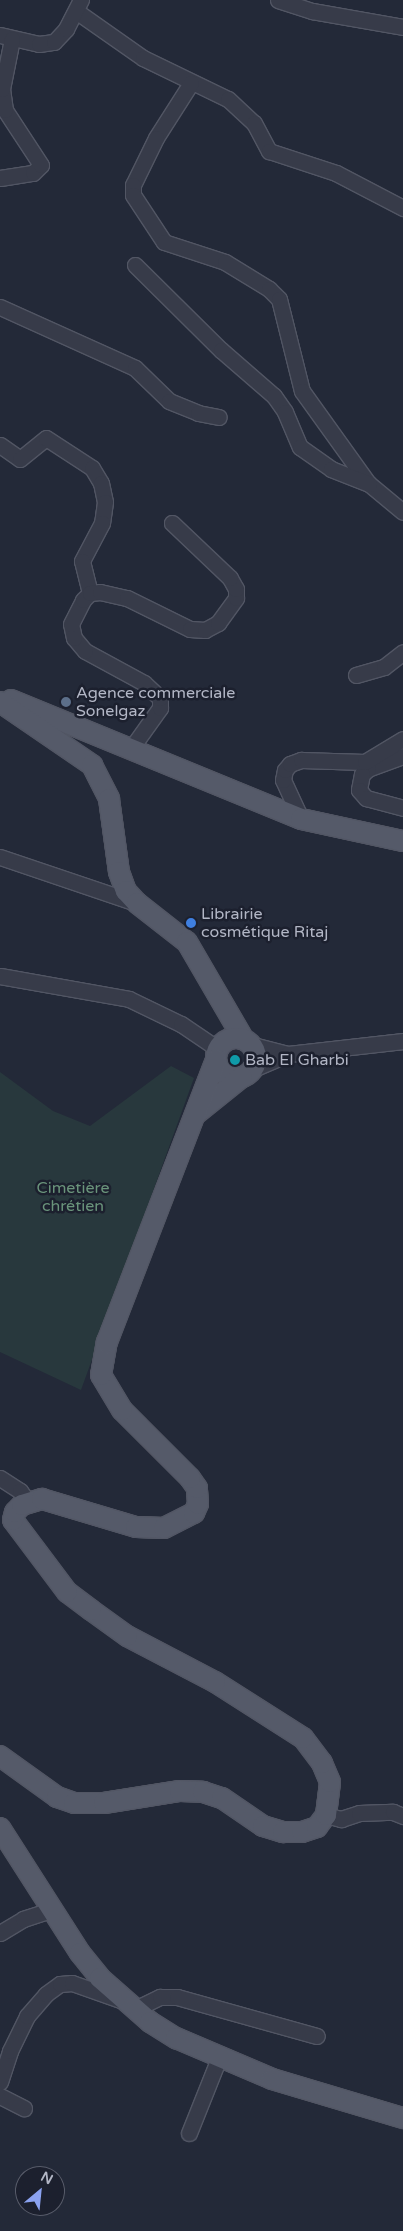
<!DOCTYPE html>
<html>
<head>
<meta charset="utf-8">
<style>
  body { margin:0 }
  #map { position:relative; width:403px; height:2231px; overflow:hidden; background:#232938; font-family:"Varela Round",sans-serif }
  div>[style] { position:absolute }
  .green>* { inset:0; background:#28383d }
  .roads { filter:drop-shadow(1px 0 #525664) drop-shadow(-1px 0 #525664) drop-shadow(0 1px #525664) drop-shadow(0 -1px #525664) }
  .minor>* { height:15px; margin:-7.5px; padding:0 7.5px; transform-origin:7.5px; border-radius:7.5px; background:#373b49 }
  .major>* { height:20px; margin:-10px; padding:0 10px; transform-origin:10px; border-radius:10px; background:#555a69 }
  .major>.ring { margin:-10px; padding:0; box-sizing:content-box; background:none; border:20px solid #555a69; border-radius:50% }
  .dots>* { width:14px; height:14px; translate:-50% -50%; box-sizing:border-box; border:2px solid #1c202e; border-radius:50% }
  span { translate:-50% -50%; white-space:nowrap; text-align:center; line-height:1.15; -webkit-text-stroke:5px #1c202e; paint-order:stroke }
  .poi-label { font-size:16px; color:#b2b6c5 }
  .left { translate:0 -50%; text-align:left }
  .park-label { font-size:16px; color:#6a947b }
  .north { position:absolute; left:15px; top:2166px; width:50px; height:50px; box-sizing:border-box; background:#1c202e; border:1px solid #585c6a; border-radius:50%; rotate:28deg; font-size:14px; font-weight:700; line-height:20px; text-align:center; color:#b2b6c5 }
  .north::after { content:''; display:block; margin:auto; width:18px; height:22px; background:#8ba2f0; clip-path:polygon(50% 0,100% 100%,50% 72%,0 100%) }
</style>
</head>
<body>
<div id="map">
  <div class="green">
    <div style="clip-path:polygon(171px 1066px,194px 1078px,81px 1390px,0 1352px,0 1072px,53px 1111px,90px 1126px)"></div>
  </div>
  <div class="roads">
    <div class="minor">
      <div style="left:278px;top:0;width:36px;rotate:18deg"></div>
      <div style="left:312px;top:11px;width:92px;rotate:10deg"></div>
      <div style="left:76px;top:11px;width:82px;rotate:35deg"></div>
      <div style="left:143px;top:58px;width:94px;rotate:25.8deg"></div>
      <div style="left:228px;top:99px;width:35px;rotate:43deg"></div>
      <div style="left:254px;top:123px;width:32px;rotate:62deg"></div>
      <div style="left:269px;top:151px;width:71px;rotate:18.2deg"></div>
      <div style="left:336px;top:173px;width:76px;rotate:27.6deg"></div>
      <div style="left:0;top:35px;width:40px;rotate:13deg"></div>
      <div style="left:39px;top:44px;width:15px;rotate:-8deg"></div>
      <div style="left:54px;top:42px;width:18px;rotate:-47deg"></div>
      <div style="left:66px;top:29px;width:33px;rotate:-63deg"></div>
      <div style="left:191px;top:83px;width:65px;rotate:122.5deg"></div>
      <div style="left:156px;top:138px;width:52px;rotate:116.1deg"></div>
      <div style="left:133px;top:185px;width:10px;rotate:90deg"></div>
      <div style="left:133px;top:195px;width:56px;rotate:56.6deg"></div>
      <div style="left:164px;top:242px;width:64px;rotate:18.2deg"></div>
      <div style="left:225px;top:262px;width:52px;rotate:31.5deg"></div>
      <div style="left:269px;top:289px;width:14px;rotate:45deg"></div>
      <div style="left:279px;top:299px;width:95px;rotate:76deg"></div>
      <div style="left:302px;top:391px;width:113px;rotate:54.3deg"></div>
      <div style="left:368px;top:483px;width:45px;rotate:39.6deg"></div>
      <div style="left:0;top:178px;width:33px;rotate:-9deg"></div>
      <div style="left:33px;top:173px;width:11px;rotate:-45deg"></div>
      <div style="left:41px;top:165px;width:66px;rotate:-123.2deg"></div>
      <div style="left:5px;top:110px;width:21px;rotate:-98deg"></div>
      <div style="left:2px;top:89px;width:51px;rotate:-78.7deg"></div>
      <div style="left:135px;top:265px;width:121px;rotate:44.7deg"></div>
      <div style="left:221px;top:350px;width:70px;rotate:41deg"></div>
      <div style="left:274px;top:396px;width:19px;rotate:55deg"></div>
      <div style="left:285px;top:412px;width:38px;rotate:67deg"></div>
      <div style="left:300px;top:447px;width:38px;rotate:35deg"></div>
      <div style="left:331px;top:469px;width:41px;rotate:21.5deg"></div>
      <div style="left:0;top:307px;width:148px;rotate:24.3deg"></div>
      <div style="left:135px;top:368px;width:47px;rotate:44.1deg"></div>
      <div style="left:169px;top:401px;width:31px;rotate:22deg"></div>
      <div style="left:198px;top:413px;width:21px;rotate:11deg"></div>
      <div style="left:0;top:445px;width:24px;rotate:35deg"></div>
      <div style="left:20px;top:459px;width:33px;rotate:-39deg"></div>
      <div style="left:46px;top:438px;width:55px;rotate:33.1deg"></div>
      <div style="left:92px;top:468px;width:17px;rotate:59deg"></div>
      <div style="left:101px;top:483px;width:19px;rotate:78deg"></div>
      <div style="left:105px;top:502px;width:21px;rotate:98deg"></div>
      <div style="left:102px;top:523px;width:43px;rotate:117.8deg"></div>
      <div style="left:82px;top:561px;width:33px;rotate:76deg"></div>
      <div style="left:356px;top:675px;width:29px;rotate:-16deg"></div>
      <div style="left:384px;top:667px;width:24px;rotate:-38deg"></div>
      <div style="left:130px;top:750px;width:52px;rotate:-54.5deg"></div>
      <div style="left:160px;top:708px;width:10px;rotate:-90deg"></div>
      <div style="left:160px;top:698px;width:22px;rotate:-137deg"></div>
      <div style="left:144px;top:683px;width:67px;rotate:-151.5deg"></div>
      <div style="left:85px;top:651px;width:17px;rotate:-130deg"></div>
      <div style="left:74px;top:638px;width:14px;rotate:-102deg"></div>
      <div style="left:71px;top:624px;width:27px;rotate:-63deg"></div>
      <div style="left:83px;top:600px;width:10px;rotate:-45deg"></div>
      <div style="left:90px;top:593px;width:10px;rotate:-6deg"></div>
      <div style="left:100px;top:592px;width:28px;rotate:13deg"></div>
      <div style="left:127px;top:598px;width:70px;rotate:26.2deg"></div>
      <div style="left:190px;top:629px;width:15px;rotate:4deg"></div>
      <div style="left:205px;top:630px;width:15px;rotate:-28deg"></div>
      <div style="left:218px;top:623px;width:31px;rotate:-54deg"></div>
      <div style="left:236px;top:598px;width:9px;rotate:-90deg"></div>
      <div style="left:236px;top:589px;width:13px;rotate:-119deg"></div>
      <div style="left:230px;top:578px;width:80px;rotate:-136.5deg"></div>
      <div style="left:403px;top:756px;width:37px;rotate:160deg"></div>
      <div style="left:368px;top:769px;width:8px;rotate:140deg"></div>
      <div style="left:362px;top:774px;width:16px;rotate:101deg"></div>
      <div style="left:359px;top:790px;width:11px;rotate:49deg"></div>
      <div style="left:366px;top:798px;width:38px;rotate:15deg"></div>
      <div style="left:301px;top:819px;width:43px;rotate:-114.8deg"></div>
      <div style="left:283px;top:780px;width:10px;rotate:-79deg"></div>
      <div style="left:285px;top:770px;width:8px;rotate:-50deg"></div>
      <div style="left:290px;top:764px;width:12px;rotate:-20deg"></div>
      <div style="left:301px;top:760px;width:64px;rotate:1.8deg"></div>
      <div style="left:365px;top:762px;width:44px;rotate:-31.2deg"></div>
      <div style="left:0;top:857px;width:144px;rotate:18.7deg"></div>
      <div style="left:0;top:976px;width:131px;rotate:10.1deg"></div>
      <div style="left:129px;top:999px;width:58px;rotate:25.7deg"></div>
      <div style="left:181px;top:1024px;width:45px;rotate:34deg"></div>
      <div style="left:249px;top:1044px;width:40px;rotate:14.4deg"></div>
      <div style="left:253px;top:1069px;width:38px;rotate:-23deg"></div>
      <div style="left:288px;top:1054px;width:116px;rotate:-6.4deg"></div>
      <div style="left:0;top:1478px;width:24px;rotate:33deg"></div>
      <div style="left:20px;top:1491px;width:14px;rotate:54deg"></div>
      <div style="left:326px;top:1815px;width:16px;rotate:15deg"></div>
      <div style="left:341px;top:1819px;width:19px;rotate:-18deg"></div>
      <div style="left:359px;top:1813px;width:34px;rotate:-2deg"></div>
      <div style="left:393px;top:1812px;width:11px;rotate:22deg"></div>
      <div style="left:0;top:1933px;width:27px;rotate:-31deg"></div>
      <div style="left:23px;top:1919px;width:28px;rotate:-18deg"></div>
      <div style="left:135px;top:2009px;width:28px;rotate:-26deg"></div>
      <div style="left:160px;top:1997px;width:17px"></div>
      <div style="left:177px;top:1997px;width:145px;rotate:15.6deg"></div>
      <div style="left:0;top:2082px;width:33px;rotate:-72deg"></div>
      <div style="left:10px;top:2051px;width:39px;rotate:-64deg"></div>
      <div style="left:27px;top:2016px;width:29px;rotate:-49deg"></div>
      <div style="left:46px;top:1994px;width:17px;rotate:-36deg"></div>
      <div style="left:60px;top:1984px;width:12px;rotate:-5deg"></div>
      <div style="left:72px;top:1983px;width:51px;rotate:19.5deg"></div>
      <div style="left:0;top:2096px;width:27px;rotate:27deg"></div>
      <div style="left:189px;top:2133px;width:81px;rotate:-68.2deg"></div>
    </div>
    <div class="major">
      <div style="left:11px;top:700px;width:313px;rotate:22.3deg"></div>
      <div style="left:301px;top:819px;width:104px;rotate:12.2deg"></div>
      <div style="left:0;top:702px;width:112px;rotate:34.4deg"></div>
      <div style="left:92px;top:765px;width:38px;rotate:63deg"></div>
      <div style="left:109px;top:799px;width:74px;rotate:82.2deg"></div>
      <div style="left:119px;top:872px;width:20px;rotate:70deg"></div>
      <div style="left:126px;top:891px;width:16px;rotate:47deg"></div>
      <div style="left:137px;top:903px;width:63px;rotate:38deg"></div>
      <div style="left:187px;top:942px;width:113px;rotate:59.8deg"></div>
      <div class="ring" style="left:216px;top:1038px;width:20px;height:20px"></div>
      <div style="left:196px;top:1114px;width:59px;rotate:-38.8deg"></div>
      <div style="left:0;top:1756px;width:70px;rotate:35.7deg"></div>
      <div style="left:57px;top:1797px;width:18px;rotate:19deg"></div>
      <div style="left:74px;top:1803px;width:30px"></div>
      <div style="left:104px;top:1803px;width:77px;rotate:-9deg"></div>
      <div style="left:180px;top:1791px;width:23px;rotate:2deg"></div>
      <div style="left:203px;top:1792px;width:20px;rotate:18deg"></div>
      <div style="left:222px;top:1798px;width:50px;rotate:34.3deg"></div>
      <div style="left:263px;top:1826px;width:21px;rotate:17deg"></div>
      <div style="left:283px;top:1832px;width:19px"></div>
      <div style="left:302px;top:1832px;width:16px;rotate:-18deg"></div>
      <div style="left:317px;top:1827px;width:15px;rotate:-53deg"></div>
      <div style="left:326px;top:1815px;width:33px;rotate:-83deg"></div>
      <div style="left:330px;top:1782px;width:21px;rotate:-113deg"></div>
      <div style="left:322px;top:1763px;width:31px;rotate:-127deg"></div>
      <div style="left:303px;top:1738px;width:104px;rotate:-147.5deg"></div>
      <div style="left:215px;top:1682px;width:99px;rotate:-152.4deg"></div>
      <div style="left:127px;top:1636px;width:44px;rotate:-144.2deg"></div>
      <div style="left:91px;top:1610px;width:30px;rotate:-143deg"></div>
      <div style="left:67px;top:1592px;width:90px;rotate:-126.9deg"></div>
      <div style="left:13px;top:1520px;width:8px;rotate:-76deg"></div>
      <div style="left:15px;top:1512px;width:10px;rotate:-45deg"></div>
      <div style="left:22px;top:1505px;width:21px;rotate:-17deg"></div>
      <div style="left:42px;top:1499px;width:98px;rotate:16.6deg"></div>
      <div style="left:136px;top:1527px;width:28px;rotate:2deg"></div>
      <div style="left:164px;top:1528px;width:34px;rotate:-27deg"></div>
      <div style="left:194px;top:1513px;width:10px;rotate:-66deg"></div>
      <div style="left:198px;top:1504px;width:16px;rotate:-94deg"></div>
      <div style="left:197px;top:1488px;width:12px;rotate:-125deg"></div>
      <div style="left:190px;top:1478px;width:96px;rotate:-135deg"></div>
      <div style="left:122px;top:1410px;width:41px;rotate:-121deg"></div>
      <div style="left:101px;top:1375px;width:34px;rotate:-80deg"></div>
      <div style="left:107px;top:1342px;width:303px;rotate:-68.9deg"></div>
      <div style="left:0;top:1828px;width:148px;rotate:57.4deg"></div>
      <div style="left:80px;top:1953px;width:32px;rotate:51deg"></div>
      <div style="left:100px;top:1978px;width:67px;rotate:41.3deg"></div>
      <div style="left:150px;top:2022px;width:31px;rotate:32deg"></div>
      <div style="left:176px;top:2038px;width:104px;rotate:23.1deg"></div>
      <div style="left:272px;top:2079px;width:137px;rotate:16.6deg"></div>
    </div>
  </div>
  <div class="dots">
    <div style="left:66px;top:702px;background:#5c6f8a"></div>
    <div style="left:191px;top:923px;background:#3f7fe0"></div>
    <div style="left:235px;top:1060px;background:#0f9aa8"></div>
  </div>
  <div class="poi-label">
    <span class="left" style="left:76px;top:702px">Agence commerciale<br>Sonelgaz</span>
    <span class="left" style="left:201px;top:923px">Librairie<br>cosmétique Ritaj</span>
    <span class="left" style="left:245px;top:1060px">Bab El Gharbi</span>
  </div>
  <div class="park-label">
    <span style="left:73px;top:1197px">Cimetière<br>chrétien</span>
  </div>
  <div class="north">N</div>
</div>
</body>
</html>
